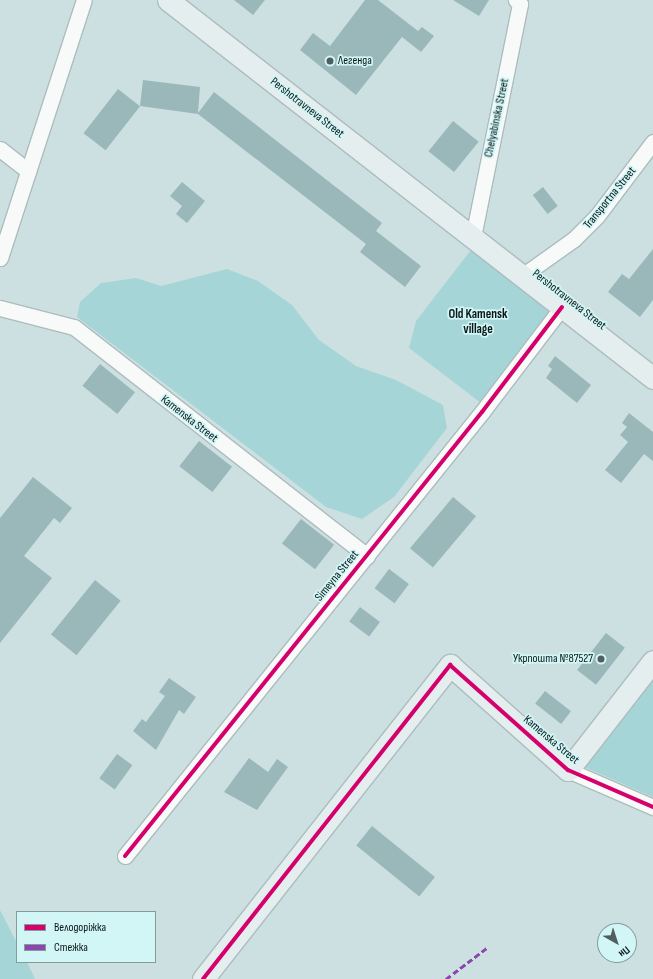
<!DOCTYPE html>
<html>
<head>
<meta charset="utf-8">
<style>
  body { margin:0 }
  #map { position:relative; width:653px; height:979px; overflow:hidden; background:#cde0e1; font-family:"Sofia Sans Condensed",sans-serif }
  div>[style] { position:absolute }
  .green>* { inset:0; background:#a6d5d7 }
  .building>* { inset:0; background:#9ab8b9; transform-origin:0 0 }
  .roads { filter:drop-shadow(1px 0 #adbcbd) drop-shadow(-1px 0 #adbcbd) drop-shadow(0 1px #adbcbd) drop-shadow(0 -1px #adbcbd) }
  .street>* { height:15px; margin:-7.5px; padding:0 7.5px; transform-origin:7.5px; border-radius:7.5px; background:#f8fafa }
  .secondary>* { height:21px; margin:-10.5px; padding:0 10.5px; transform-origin:10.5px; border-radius:10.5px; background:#e4eeee }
  .quiet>* { height:3px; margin-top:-1.5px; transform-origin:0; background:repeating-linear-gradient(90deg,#8e44ad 0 6px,transparent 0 9px) }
  .cycleway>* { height:4px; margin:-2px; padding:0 2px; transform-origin:2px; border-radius:2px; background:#d6006c }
  .dots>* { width:11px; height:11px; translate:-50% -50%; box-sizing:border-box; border:2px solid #d2f5f6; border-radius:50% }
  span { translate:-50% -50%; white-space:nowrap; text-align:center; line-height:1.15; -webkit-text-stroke:3.5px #d2f5f6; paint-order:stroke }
  .poi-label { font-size:12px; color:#0b1818 }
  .left { translate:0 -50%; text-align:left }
  .right { translate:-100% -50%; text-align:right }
  .street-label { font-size:12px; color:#0b1818 }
  .neighbourhood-label { font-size:13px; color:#0b1818; font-weight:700 }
  .legend { position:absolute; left:16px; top:911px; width:140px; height:52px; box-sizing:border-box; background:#d2f5f6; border:1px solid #829d9d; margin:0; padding:5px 7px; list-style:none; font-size:12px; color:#0b1818 }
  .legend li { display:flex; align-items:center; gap:8px; height:20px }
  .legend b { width:20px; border:1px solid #829d9d }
  .north { position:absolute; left:597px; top:923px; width:40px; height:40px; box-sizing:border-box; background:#d2f5f6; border:1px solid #829d9d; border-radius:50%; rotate:141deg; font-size:11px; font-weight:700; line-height:16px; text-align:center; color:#0b1818 }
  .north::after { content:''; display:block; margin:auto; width:14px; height:18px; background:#4f5e5e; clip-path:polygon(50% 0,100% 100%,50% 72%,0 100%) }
</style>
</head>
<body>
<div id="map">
  <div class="green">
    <div style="clip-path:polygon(474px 246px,553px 307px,481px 403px,409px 348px,416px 321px)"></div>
    <div style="clip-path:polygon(227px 269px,258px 281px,292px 305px,319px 340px,356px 366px,396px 380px,443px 405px,447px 428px,394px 497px,362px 519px,326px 507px,77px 317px,80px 302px,101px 283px,136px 278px,161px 286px)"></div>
    <div style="clip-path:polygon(653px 675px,653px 797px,582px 766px)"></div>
    <div style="clip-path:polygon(0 910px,17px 943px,17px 962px,27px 962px,35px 979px,0 979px)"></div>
  </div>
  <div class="building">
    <div style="clip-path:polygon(234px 0,265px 0,253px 15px)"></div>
    <div style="clip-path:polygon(365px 0,378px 0,418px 31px,422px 27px,434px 36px,421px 52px,402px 37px,356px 95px,300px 50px,313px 33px,330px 46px)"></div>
    <div style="clip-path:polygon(453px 0,489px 0,479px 16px)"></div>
    <div style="clip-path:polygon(143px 80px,200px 87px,198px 113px,214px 92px,382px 223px,376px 231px,421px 266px,405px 287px,360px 252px,366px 244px,198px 114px,140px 106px)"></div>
    <div style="left:118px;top:89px;width:28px;height:56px;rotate:38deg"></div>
    <div style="left:453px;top:121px;width:33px;height:39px;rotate:39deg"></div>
    <div style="clip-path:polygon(182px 182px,205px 201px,187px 223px,176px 214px,182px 206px,170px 196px)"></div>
    <div style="left:543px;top:187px;width:24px;height:13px;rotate:52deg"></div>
    <div style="clip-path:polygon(653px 249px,653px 300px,640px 317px,608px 292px,622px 274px,629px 279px)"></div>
    <div style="clip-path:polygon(555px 356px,591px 385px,577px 403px,546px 378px,552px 369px,548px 366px)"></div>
    <div style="left:100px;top:364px;width:45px;height:28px;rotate:39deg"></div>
    <div style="clip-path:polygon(629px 413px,653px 432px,653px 461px,644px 454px,621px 483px,605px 470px,628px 442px,620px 435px,627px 427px,622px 423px)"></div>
    <div style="left:199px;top:441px;width:42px;height:32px;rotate:38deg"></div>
    <div style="clip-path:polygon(33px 477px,72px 508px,60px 523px,54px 518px,24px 556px,52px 578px,0 643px,0 518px)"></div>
    <div style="left:453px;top:497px;width:30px;height:67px;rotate:40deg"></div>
    <div style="left:301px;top:519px;width:42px;height:31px;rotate:38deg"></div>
    <div style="left:389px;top:569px;width:25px;height:24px;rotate:37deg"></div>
    <div style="left:95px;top:580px;width:33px;height:70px;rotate:39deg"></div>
    <div style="left:360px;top:607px;width:25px;height:18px;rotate:37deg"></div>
    <div style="left:606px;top:633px;width:24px;height:47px;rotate:38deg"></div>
    <div style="clip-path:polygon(169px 678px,196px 697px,184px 714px,179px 710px,156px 750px,133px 731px,142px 719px,146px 722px,165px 696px,159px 692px)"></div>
    <div style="left:545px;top:691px;width:33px;height:16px;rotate:38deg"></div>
    <div style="left:117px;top:754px;width:19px;height:30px;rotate:36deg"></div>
    <div style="clip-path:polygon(249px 758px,268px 772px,277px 759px,288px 767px,257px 810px,224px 792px)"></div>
    <div style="left:372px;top:826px;width:81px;height:25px;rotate:39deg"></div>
  </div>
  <div class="roads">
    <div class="street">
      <div style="left:0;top:149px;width:36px;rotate:38deg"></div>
      <div style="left:473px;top:237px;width:238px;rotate:-78.6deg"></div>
      <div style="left:520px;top:4px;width:6px;rotate:-135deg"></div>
      <div style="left:0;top:258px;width:271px;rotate:-72deg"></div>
      <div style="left:522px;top:276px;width:64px;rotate:-35.4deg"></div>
      <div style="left:574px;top:239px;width:33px;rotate:-45deg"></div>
      <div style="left:597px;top:216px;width:93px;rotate:-52.9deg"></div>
      <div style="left:0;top:308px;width:76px;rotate:14.4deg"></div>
      <div style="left:74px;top:327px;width:372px;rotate:38deg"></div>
      <div style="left:568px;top:770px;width:93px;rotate:23.5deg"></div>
      <div style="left:125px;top:856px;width:570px;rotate:-51.2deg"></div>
      <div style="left:482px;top:412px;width:132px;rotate:-52.7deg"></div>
    </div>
    <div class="secondary">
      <div style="left:168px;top:0;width:615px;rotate:37.93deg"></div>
      <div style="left:203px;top:979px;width:400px;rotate:-51.8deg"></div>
      <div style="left:450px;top:665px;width:158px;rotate:41.7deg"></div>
      <div style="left:568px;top:770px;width:138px;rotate:-52.1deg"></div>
    </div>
  </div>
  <div class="quiet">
    <div style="left:446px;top:979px;width:53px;rotate:-37.3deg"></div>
  </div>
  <div class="cycleway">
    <div style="left:125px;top:856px;width:570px;rotate:-51.2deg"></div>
    <div style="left:482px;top:412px;width:132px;rotate:-52.7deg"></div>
    <div style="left:203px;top:979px;width:400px;rotate:-51.8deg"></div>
    <div style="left:450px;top:665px;width:158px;rotate:41.7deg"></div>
    <div style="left:568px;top:770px;width:93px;rotate:23.5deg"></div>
  </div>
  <div class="dots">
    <div style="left:330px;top:61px;background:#4f5e5e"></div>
    <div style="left:601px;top:659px;background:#4f5e5e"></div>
  </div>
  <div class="poi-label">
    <span class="left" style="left:338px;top:61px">Легенда</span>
    <span class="right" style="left:593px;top:659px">Укрпошта №87527</span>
  </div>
  <div class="street-label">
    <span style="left:307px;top:108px;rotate:38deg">Pershotravneva Street</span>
    <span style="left:497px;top:118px;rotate:-78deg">Chelyabinska Street</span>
    <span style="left:610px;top:198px;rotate:-51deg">Transportna Street</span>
    <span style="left:569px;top:300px;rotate:38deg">Pershotravneva Street</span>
    <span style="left:189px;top:419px;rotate:38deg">Kamenska Street</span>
    <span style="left:337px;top:576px;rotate:-51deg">Simeyna Street</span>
    <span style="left:551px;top:740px;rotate:40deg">Kamenska Street</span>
  </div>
  <div class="neighbourhood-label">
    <span style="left:478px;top:322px">Old Kamensk<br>village</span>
  </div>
  <ul class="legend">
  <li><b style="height:5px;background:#d6006c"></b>Велодоріжка</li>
  <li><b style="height:5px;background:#8e44ad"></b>Стежка</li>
  </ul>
  <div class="north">Пн</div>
</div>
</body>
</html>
